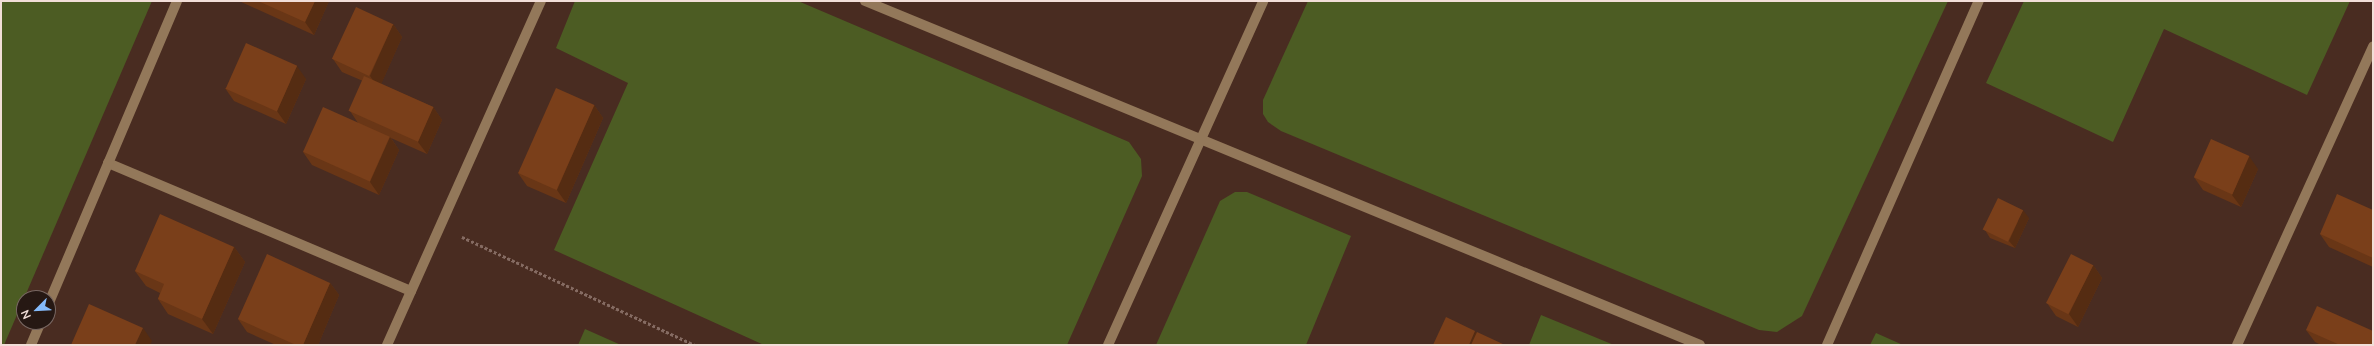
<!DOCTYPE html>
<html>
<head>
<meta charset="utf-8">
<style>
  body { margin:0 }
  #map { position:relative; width:2374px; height:346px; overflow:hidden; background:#492c21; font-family:Lato,sans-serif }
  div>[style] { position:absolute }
  .green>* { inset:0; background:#4c5c23 }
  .path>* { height:2.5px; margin-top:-1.25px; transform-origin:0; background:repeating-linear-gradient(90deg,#856b62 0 3px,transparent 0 5px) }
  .minor>* { height:10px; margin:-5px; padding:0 5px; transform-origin:5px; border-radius:5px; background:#93785a }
  .wall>* { inset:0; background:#693616 }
  .shaded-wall>* { inset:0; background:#552c12 }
  .building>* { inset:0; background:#7a3f1a; transform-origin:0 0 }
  span { translate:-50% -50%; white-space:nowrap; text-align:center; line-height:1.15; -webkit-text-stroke:4px #261813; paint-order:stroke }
  .frame { position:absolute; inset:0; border:2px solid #f2ded8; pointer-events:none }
  .north { position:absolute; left:16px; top:290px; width:40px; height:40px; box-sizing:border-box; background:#261813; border:1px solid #786762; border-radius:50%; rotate:246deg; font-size:11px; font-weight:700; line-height:16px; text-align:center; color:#f2ded8 }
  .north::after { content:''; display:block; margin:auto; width:14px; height:18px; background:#85bbfb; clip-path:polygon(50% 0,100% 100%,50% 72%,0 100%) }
</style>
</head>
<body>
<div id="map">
  <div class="green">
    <div style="clip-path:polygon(1px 1px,152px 1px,4px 345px,1px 345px)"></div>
    <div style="clip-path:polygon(575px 1px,798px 1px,1129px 142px,1141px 159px,1142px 176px,1067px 345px,764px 345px,554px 250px,628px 83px,556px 48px)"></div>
    <div style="clip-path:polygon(1308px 1px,1948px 1px,1802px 316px,1777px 332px,1759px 330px,1281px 131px,1268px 122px,1263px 114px,1263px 100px)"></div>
    <div style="clip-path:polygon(2024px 1px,2350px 1px,2307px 95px,2164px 29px,2113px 142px,1986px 83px)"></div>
    <div style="clip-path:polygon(1235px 192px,1247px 192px,1351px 236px,1306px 345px,1156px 345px,1220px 201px)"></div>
    <div style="clip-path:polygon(1541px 315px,1614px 345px,1529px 345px)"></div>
    <div style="clip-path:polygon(585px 329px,621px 345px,578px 345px)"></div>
    <div style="clip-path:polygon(1876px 333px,1903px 345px,1870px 345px)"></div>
  </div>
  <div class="path">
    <div style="left:462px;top:237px;width:257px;rotate:24.9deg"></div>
  </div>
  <div class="minor">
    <div style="left:865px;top:1px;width:903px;rotate:22.39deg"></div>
    <div style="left:108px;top:163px;width:329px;rotate:22.9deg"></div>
    <div style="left:48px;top:305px;width:330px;rotate:-67deg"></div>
    <div style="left:31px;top:345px;width:25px;rotate:-67deg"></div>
    <div style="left:387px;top:345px;width:377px;rotate:-65.9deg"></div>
    <div style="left:1108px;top:345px;width:377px;rotate:-65.7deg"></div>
    <div style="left:1827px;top:345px;width:376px;rotate:-66.2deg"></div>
    <div style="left:2237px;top:345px;width:328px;rotate:-65.5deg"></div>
  </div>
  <div class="wall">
    <div style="clip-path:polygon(239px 1px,329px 1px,314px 35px)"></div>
    <div style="clip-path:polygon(393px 24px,402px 37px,381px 84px,433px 107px,442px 120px,427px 154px,391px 138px,399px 150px,379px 195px,312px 165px,303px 152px,358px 123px,350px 111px,363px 81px,342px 72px,333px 59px)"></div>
    <div style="clip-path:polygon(306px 79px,286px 124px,234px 101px,225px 88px)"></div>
    <div style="clip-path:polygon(594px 105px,603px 118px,566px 203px,527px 186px,518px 173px)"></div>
    <div style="clip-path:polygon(2258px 169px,2241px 207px,2203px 190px,2194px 177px)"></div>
    <div style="clip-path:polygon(2373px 210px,2373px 267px,2329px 247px,2320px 234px)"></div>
    <div style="clip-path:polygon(2029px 218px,2015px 248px,1990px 238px,1985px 230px)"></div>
    <div style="clip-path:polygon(234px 247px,245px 262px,213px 334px,168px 314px,158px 299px,160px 293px,146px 286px,135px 271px)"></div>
    <div style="clip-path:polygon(2093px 265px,2102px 278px,2078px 327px,2056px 316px,2047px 303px)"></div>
    <div style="clip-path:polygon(330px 283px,339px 295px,318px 345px,276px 345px,247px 332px,238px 319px)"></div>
    <div style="clip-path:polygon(2306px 330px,2373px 345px,2321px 345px,2315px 342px)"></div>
  </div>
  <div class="shaded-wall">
    <div style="clip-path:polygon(315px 1px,329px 1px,314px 35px,305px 22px)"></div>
    <div style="clip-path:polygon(393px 24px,402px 37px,379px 89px,370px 76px)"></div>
    <div style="clip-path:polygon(297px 66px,306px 79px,286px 124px,277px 111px)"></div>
    <div style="clip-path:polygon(594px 105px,603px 118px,566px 203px,557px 190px)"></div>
    <div style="clip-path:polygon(433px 107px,442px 120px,427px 154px,418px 142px)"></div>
    <div style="clip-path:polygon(390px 137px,399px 150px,379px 195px,370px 182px)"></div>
    <div style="clip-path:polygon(2249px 156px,2258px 169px,2241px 207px,2232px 195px)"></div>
    <div style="clip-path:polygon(2023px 210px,2029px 218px,2015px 248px,2009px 241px)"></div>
    <div style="clip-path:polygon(234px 247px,245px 262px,213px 334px,202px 319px)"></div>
    <div style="clip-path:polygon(2093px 265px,2102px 278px,2078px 327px,2069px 314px)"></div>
    <div style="clip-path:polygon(330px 283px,339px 295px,318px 345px,303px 345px)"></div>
    <div style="clip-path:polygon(143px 328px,152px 341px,150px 345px,135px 345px)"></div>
    <div style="clip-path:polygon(1475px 331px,1484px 343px,1483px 345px,1469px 345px)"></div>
  </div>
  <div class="building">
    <div style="clip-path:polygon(258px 1px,315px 1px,305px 22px)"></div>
    <div style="left:356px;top:7px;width:41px;height:57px;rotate:25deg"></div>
    <div style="left:246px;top:43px;width:56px;height:50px;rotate:24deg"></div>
    <div style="left:364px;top:76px;width:76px;height:38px;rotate:24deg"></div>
    <div style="left:556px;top:88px;width:42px;height:93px;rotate:24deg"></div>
    <div style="left:323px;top:107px;width:73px;height:49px;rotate:24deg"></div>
    <div style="left:2211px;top:139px;width:42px;height:42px;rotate:24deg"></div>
    <div style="clip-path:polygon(2337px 194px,2373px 210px,2373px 258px,2320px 234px)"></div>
    <div style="left:1998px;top:198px;width:28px;height:35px;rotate:26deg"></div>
    <div style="clip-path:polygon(160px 214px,234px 247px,202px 319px,158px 299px,164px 284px,135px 271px)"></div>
    <div style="clip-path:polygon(267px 254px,330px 283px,303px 345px,296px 345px,238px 319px)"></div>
    <div style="left:2071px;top:254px;width:25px;height:55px;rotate:27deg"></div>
    <div style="clip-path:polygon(89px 304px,143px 328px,135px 345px,71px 345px)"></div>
    <div style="clip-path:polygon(2317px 306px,2373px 331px,2373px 345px,2340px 345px,2306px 330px)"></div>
    <div style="clip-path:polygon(1446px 317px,1475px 331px,1469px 345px,1433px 345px)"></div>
    <div style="clip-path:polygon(1477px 332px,1505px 345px,1471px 345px)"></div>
  </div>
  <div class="frame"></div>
  <div class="north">N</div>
</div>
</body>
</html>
